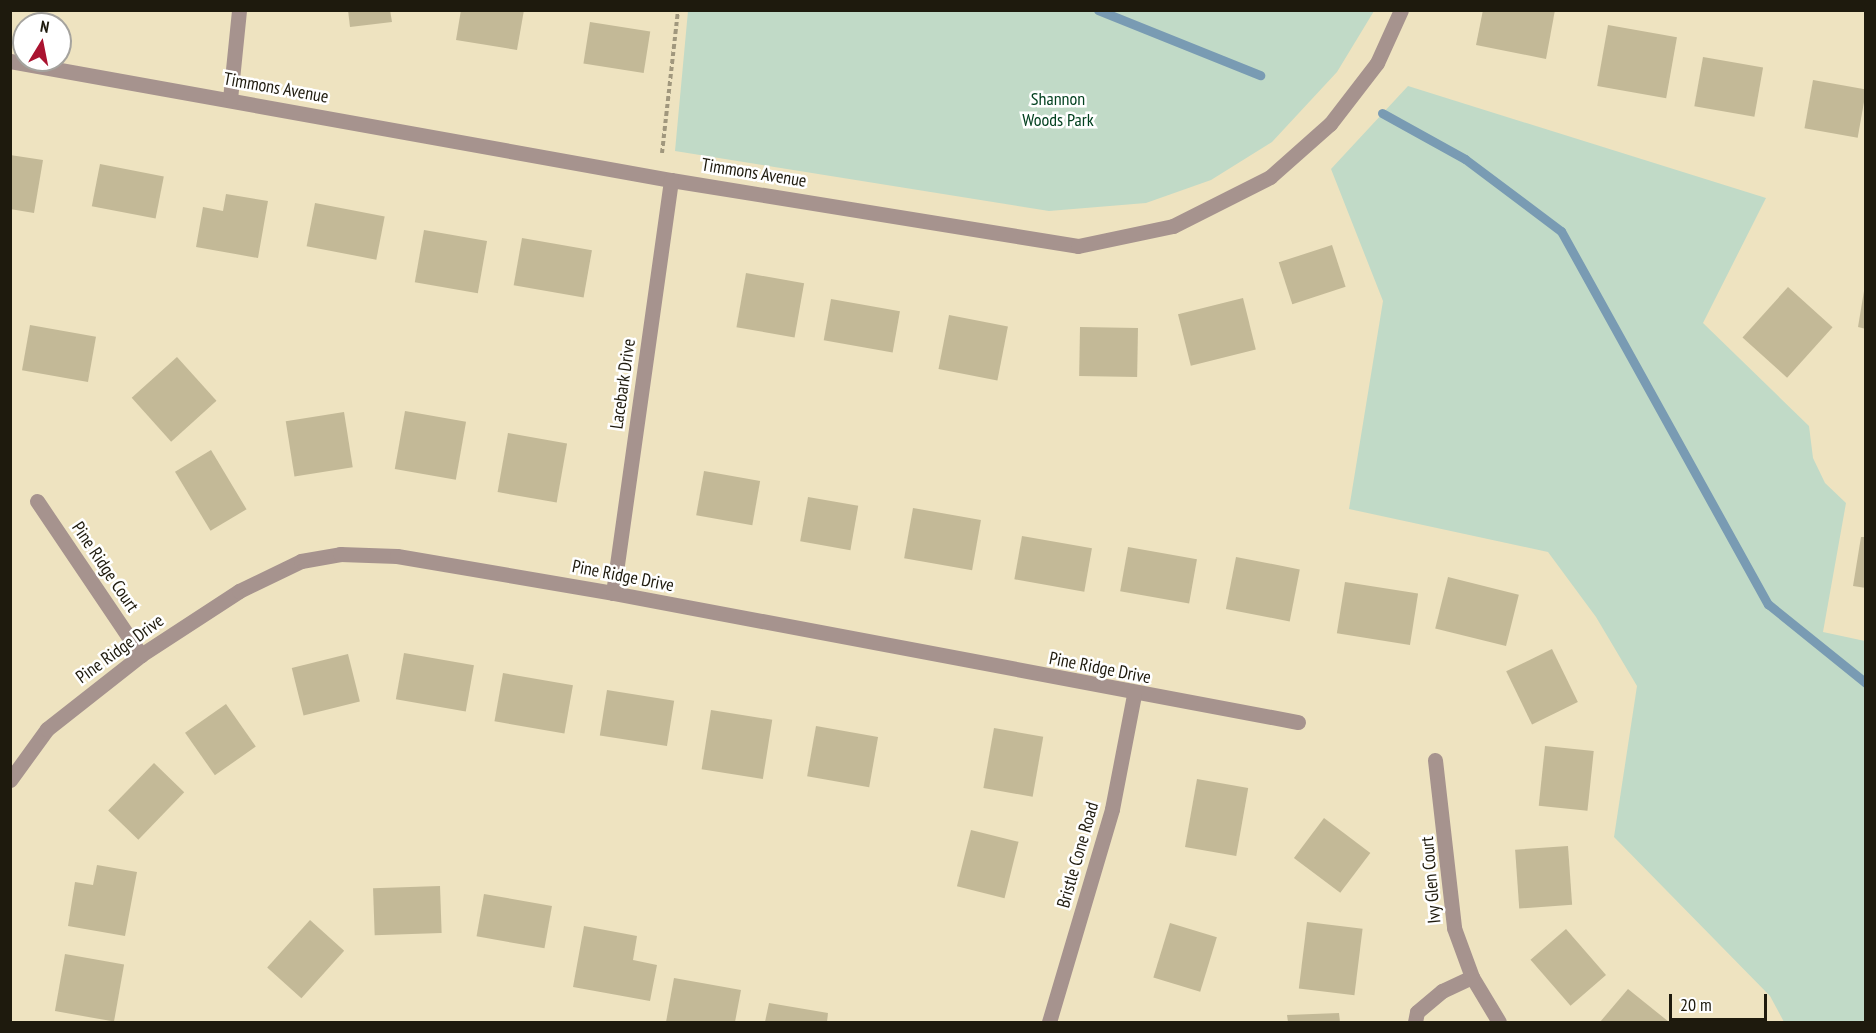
<!DOCTYPE html>
<html>
<head>
<meta charset="utf-8">
<style>
  body { margin:0 }
  #map { position:relative; width:1876px; height:1033px; overflow:hidden; background:#eee3c0; font-family:"PT Sans Narrow",sans-serif }
  div>[style] { position:absolute }
  .green>* { inset:0; background:#c1dac7 }
  .stream>* { height:9px; margin:-4.5px; padding:0 4.5px; transform-origin:4.5px; border-radius:4.5px; background:#799bb3 }
  .building>* { inset:0; background:#c3b997; transform-origin:0 0 }
  .path>* { height:4px; margin-top:-2px; transform-origin:0; background:repeating-linear-gradient(90deg,#a0977d 0 4.5px,transparent 0 7.5px) }
  .service>* { height:15px; margin:-7.5px; padding:0 7.5px; transform-origin:7.5px; border-radius:7.5px; background:#a6938e }
  .minor>* { height:15px; margin:-7.5px; padding:0 7.5px; transform-origin:7.5px; border-radius:7.5px; background:#a6938e }
  span { translate:-50% -50%; white-space:nowrap; text-align:center; line-height:1.15; -webkit-text-stroke:5px #fff; paint-order:stroke }
  .street-label { font-size:18px; color:#1e1a0d }
  .park-label { font-size:18px; color:#034120 }
  .frame { position:absolute; inset:0; border:12px solid #1e1a0d; pointer-events:none }
  .north { position:absolute; left:12px; top:12px; width:60px; height:60px; box-sizing:border-box; background:#fff; border:2px solid #a5a39e; border-radius:50%; rotate:10deg; font-size:16px; font-weight:700; line-height:24px; text-align:center; color:#1e1a0d }
  .north::after { content:''; display:block; margin:auto; width:21px; height:27px; background:#aa1330; clip-path:polygon(50% 0,100% 100%,50% 72%,0 100%) }
  .scale { position:absolute; left:1669px; top:994px; width:98px; height:27px; box-sizing:border-box; border:3px solid #1e1a0d; border-top:0; padding-left:8px; font-size:18px; line-height:21px; white-space:nowrap; color:#1e1a0d; -webkit-text-stroke:4px #fff; paint-order:stroke }
</style>
</head>
<body>
<div id="map">
  <div class="green">
    <div style="clip-path:polygon(688px 11px,688px 10px,1374px 11px,1337px 72px,1272px 142px,1211px 180px,1146px 203px,1049px 211px,675px 151px)"></div>
    <div style="clip-path:polygon(1408px 86px,1766px 198px,1703px 323px,1809px 426px,1813px 458px,1825px 483px,1846px 503px,1823px 632px,1865px 641px,1865px 1022px,1784px 1022px,1770px 996px,1614px 837px,1637px 686px,1596px 617px,1548px 552px,1349px 509px,1383px 301px,1331px 169px)"></div>
  </div>
  <div class="stream">
    <div style="left:1098px;top:10px;width:175px;rotate:21.9deg"></div>
    <div style="left:1382px;top:113px;width:95px;rotate:29deg"></div>
    <div style="left:1465px;top:159px;width:120px;rotate:36.9deg"></div>
    <div style="left:1561px;top:231px;width:427px;rotate:61deg"></div>
    <div style="left:1768px;top:604px;width:126px;rotate:38.9deg"></div>
  </div>
  <div class="building">
    <div style="clip-path:polygon(348px 10px,390px 10px,392px 22px,350px 27px)"></div>
    <div style="clip-path:polygon(461px 10px,524px 10px,517px 50px,456px 40px)"></div>
    <div style="clip-path:polygon(1483px 10px,1555px 10px,1546px 59px,1476px 45px)"></div>
    <div style="left:590px;top:22px;width:61px;height:42px;rotate:9deg"></div>
    <div style="left:1608px;top:25px;width:70px;height:62px;rotate:10deg"></div>
    <div style="left:1703px;top:57px;width:61px;height:50px;rotate:10deg"></div>
    <div style="left:1813px;top:80px;width:54px;height:49px;rotate:10deg"></div>
    <div style="clip-path:polygon(10px 155px,43px 160px,34px 213px,10px 209px)"></div>
    <div style="left:100px;top:164px;width:65px;height:43px;rotate:11deg"></div>
    <div style="clip-path:polygon(226px 194px,268px 201px,258px 258px,196px 247px,203px 207px,223px 211px)"></div>
    <div style="left:315px;top:203px;width:71px;height:44px;rotate:11deg"></div>
    <div style="left:424px;top:230px;width:64px;height:53px;rotate:10deg"></div>
    <div style="left:522px;top:238px;width:71px;height:48px;rotate:10deg"></div>
    <div style="left:1332px;top:245px;width:44px;height:56px;rotate:72deg"></div>
    <div style="left:746px;top:273px;width:59px;height:55px;rotate:10deg"></div>
    <div style="left:1788px;top:287px;width:60px;height:68px;rotate:42deg"></div>
    <div style="clip-path:polygon(1864px 291px,1866px 291px,1866px 329px,1858px 327px)"></div>
    <div style="left:1243px;top:298px;width:53px;height:67px;rotate:76deg"></div>
    <div style="left:831px;top:299px;width:70px;height:42px;rotate:10deg"></div>
    <div style="left:949px;top:315px;width:60px;height:55px;rotate:11deg"></div>
    <div style="left:30px;top:325px;width:67px;height:46px;rotate:10deg"></div>
    <div style="left:1080px;top:327px;width:58px;height:49px;rotate:1deg"></div>
    <div style="left:177px;top:357px;width:59px;height:61px;rotate:48deg"></div>
    <div style="left:405px;top:411px;width:62px;height:59px;rotate:10deg"></div>
    <div style="left:344px;top:412px;width:56px;height:59px;rotate:81deg"></div>
    <div style="left:508px;top:433px;width:60px;height:60px;rotate:10deg"></div>
    <div style="left:211px;top:450px;width:69px;height:42px;rotate:59deg"></div>
    <div style="left:704px;top:471px;width:57px;height:45px;rotate:10deg"></div>
    <div style="left:808px;top:497px;width:51px;height:45px;rotate:10deg"></div>
    <div style="left:913px;top:508px;width:69px;height:51px;rotate:10deg"></div>
    <div style="left:1022px;top:536px;width:71px;height:44px;rotate:10deg"></div>
    <div style="clip-path:polygon(1861px 537px,1866px 537px,1866px 588px,1853px 586px)"></div>
    <div style="left:1128px;top:547px;width:70px;height:45px;rotate:10deg"></div>
    <div style="left:1236px;top:557px;width:65px;height:53px;rotate:11deg"></div>
    <div style="left:1448px;top:577px;width:73px;height:53px;rotate:14deg"></div>
    <div style="left:1345px;top:582px;width:74px;height:52px;rotate:9deg"></div>
    <div style="left:1552px;top:649px;width:59px;height:51px;rotate:64deg"></div>
    <div style="left:404px;top:653px;width:71px;height:47px;rotate:10deg"></div>
    <div style="left:348px;top:654px;width:49px;height:58px;rotate:76deg"></div>
    <div style="left:503px;top:673px;width:71px;height:49px;rotate:10deg"></div>
    <div style="left:607px;top:690px;width:68px;height:46px;rotate:9deg"></div>
    <div style="left:226px;top:704px;width:52px;height:50px;rotate:55deg"></div>
    <div style="left:711px;top:710px;width:62px;height:60px;rotate:9deg"></div>
    <div style="left:816px;top:726px;width:63px;height:51px;rotate:10deg"></div>
    <div style="left:994px;top:728px;width:50px;height:61px;rotate:10deg"></div>
    <div style="left:1545px;top:746px;width:49px;height:60px;rotate:6deg"></div>
    <div style="left:154px;top:763px;width:42px;height:66px;rotate:44deg"></div>
    <div style="left:1197px;top:779px;width:52px;height:69px;rotate:10deg"></div>
    <div style="left:1324px;top:818px;width:58px;height:50px;rotate:37deg"></div>
    <div style="left:971px;top:830px;width:49px;height:58px;rotate:14deg"></div>
    <div style="left:1568px;top:846px;width:59px;height:53px;rotate:86deg"></div>
    <div style="clip-path:polygon(97px 865px,137px 872px,125px 936px,68px 926px,75px 882px,93px 885px)"></div>
    <div style="left:440px;top:886px;width:47px;height:67px;rotate:88deg"></div>
    <div style="left:484px;top:894px;width:69px;height:43px;rotate:10deg"></div>
    <div style="left:310px;top:920px;width:46px;height:64px;rotate:42deg"></div>
    <div style="left:1307px;top:922px;width:56px;height:67px;rotate:7deg"></div>
    <div style="left:1170px;top:923px;width:49px;height:57px;rotate:17deg"></div>
    <div style="clip-path:polygon(584px 926px,637px 936px,633px 960px,657px 965px,650px 1001px,573px 987px)"></div>
    <div style="left:1566px;top:929px;width:61px;height:47px;rotate:49deg"></div>
    <div style="left:65px;top:954px;width:60px;height:58px;rotate:10deg"></div>
    <div style="clip-path:polygon(674px 978px,741px 990px,735px 1022px,666px 1022px)"></div>
    <div style="clip-path:polygon(1628px 989px,1669px 1022px,1600px 1022px)"></div>
    <div style="clip-path:polygon(769px 1003px,828px 1013px,827px 1022px,765px 1022px)"></div>
    <div style="clip-path:polygon(1339px 1013px,1340px 1022px,1288px 1022px,1287px 1015px)"></div>
  </div>
  <div class="path">
    <div style="left:662px;top:153px;width:144px;rotate:-83.6deg"></div>
  </div>
  <div class="service">
    <div style="left:1415px;top:1022px;width:10px;rotate:-79deg"></div>
    <div style="left:1417px;top:1012px;width:33px;rotate:-40deg"></div>
    <div style="left:1442px;top:991px;width:33px;rotate:-25deg"></div>
  </div>
  <div class="minor">
    <div style="left:10px;top:61px;width:672px;rotate:10.21deg"></div>
    <div style="left:671px;top:180px;width:412px;rotate:9.2deg"></div>
    <div style="left:1078px;top:246px;width:97px;rotate:-11.9deg"></div>
    <div style="left:1173px;top:226px;width:109px;rotate:-26.8deg"></div>
    <div style="left:1270px;top:177px;width:80px;rotate:-41.5deg"></div>
    <div style="left:1330px;top:124px;width:77px;rotate:-52.4deg"></div>
    <div style="left:1377px;top:63px;width:58px;rotate:-65.6deg"></div>
    <div style="left:230px;top:99px;width:89px;rotate:-84.2deg"></div>
    <div style="left:37px;top:501px;width:186px;rotate:56deg"></div>
    <div style="left:613px;top:593px;width:417px;rotate:-82deg"></div>
    <div style="left:1435px;top:760px;width:169px;rotate:83.5deg"></div>
    <div style="left:1454px;top:928px;width:52px;rotate:69.8deg"></div>
    <div style="left:1472px;top:977px;width:52px;rotate:59deg"></div>
    <div style="left:10px;top:780px;width:63px;rotate:-54deg"></div>
    <div style="left:47px;top:729px;width:120px;rotate:-38.2deg"></div>
    <div style="left:141px;top:655px;width:117px;rotate:-33.1deg"></div>
    <div style="left:239px;top:591px;width:69px;rotate:-25.8deg"></div>
    <div style="left:301px;top:561px;width:40px;rotate:-10deg"></div>
    <div style="left:340px;top:554px;width:57px;rotate:2deg"></div>
    <div style="left:397px;top:556px;width:219px;rotate:9.7deg"></div>
    <div style="left:613px;top:593px;width:697px;rotate:10.67deg"></div>
    <div style="left:1049px;top:1022px;width:222px;rotate:-73.5deg"></div>
    <div style="left:1112px;top:809px;width:116px;rotate:-79.1deg"></div>
  </div>
  <div class="street-label">
    <span style="left:276px;top:88px;rotate:10deg">Timmons Avenue</span>
    <span style="left:754px;top:173px;rotate:9deg">Timmons Avenue</span>
    <span style="left:623px;top:384px;rotate:-82deg">Lacebark Drive</span>
    <span style="left:105px;top:567px;rotate:56deg">Pine Ridge Court</span>
    <span style="left:623px;top:576px;rotate:11deg">Pine Ridge Drive</span>
    <span style="left:120px;top:649px;rotate:-36deg">Pine Ridge Drive</span>
    <span style="left:1100px;top:668px;rotate:11deg">Pine Ridge Drive</span>
    <span style="left:1078px;top:855px;rotate:-74deg">Bristle Cone Road</span>
    <span style="left:1431px;top:880px;rotate:-95deg">Ivy Glen Court</span>
  </div>
  <div class="park-label">
    <span style="left:1058px;top:110px">Shannon<br>Woods Park</span>
  </div>
  <div class="frame"></div>
  <div class="north">N</div>
  <div class="scale">20 m</div>
</div>
</body>
</html>
